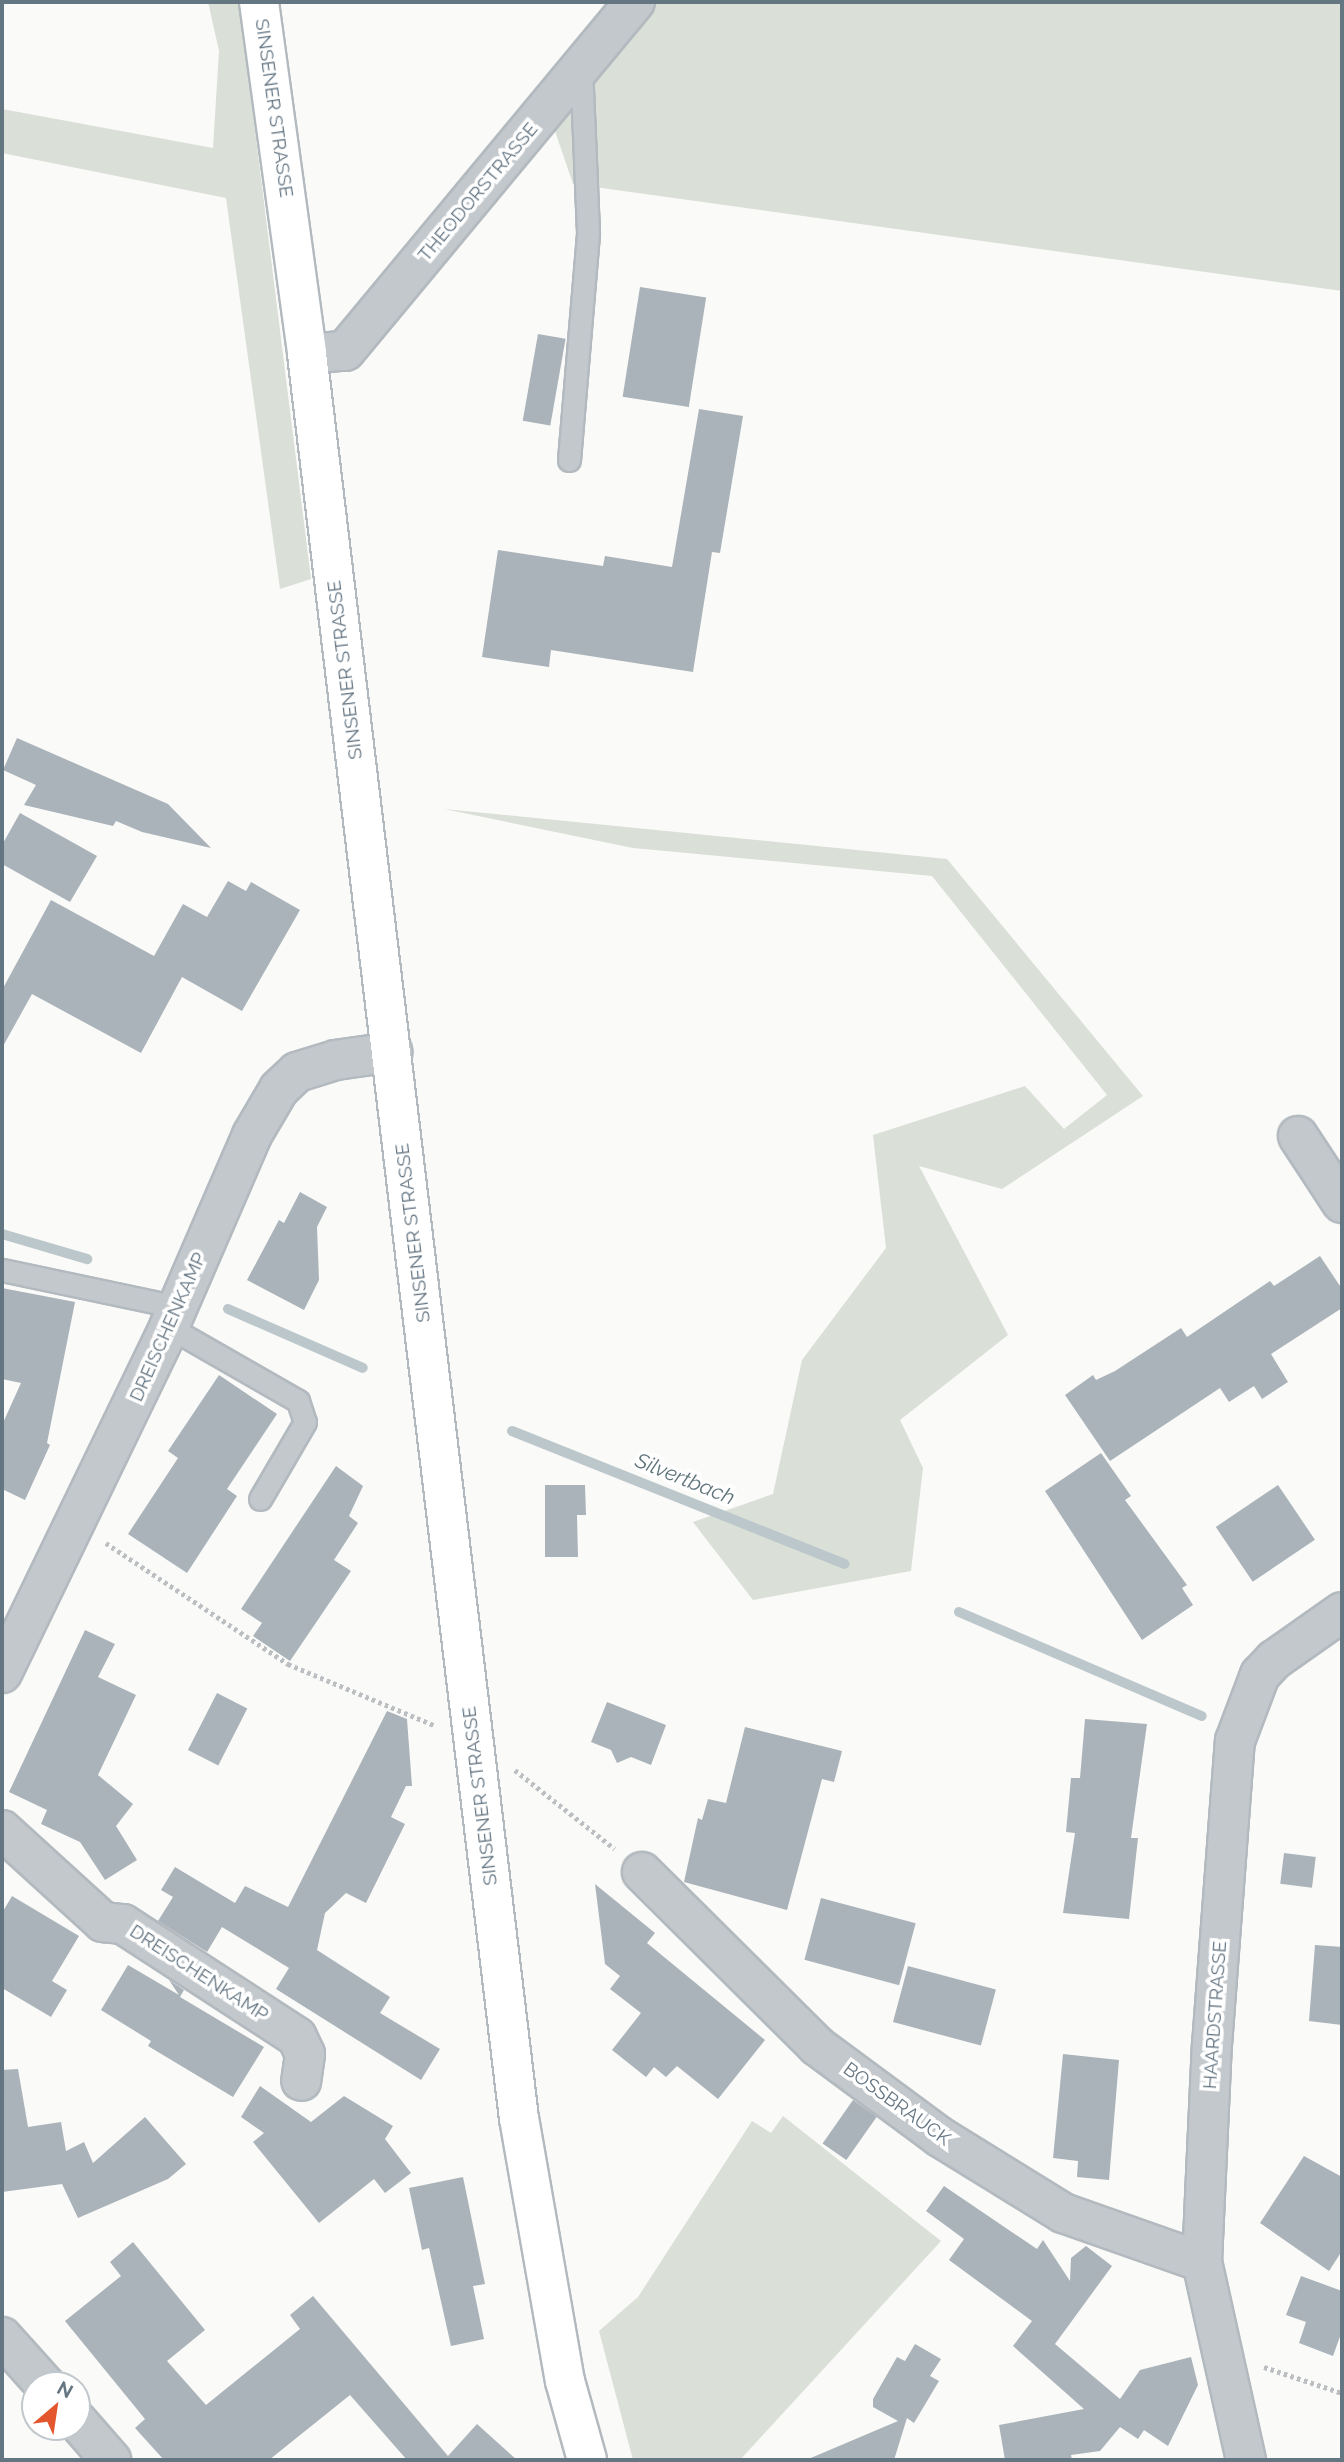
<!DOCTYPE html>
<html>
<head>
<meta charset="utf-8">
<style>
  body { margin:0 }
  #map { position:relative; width:1344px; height:2462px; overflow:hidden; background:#fafaf8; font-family:Raleway,sans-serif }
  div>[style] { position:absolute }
  .green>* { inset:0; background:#dadfd7 }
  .stream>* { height:10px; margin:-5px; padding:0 5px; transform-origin:5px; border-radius:5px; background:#bbc7cb }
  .building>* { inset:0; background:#aab3b9; transform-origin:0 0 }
  .path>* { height:4.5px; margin-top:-2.25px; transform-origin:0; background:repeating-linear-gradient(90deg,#bbbfc2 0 3.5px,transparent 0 7px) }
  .roads { filter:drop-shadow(2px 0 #b3babf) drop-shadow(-2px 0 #b3babf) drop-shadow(0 2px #b3babf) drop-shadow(0 -2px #b3babf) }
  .service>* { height:21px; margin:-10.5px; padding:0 10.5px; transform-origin:10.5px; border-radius:10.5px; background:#c3c8cc }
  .minor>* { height:38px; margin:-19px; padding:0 19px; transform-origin:19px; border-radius:19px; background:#c3c8cc }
  .secondary>* { height:38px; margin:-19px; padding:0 19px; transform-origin:19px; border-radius:19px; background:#fff }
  span { translate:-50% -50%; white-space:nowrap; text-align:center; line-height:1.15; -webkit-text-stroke:7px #fff; paint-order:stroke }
  .street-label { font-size:19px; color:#657683 }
  .water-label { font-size:21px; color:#60757c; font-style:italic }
  .frame { position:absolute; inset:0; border:4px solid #657683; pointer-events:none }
  .north { position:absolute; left:21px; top:2371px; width:70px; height:70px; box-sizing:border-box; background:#fff; border:2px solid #c1c8cd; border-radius:50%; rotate:29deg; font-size:19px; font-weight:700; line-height:28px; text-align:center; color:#657683 }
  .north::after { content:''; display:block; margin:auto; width:24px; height:32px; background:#e4572e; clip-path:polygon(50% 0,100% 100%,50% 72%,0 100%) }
</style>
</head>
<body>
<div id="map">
  <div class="green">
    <div style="clip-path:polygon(208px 2px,239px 2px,311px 579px,280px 589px,226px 198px,2px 153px,2px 109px,213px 148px,219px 51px)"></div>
    <div style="clip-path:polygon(656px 2px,1342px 2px,1342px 291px,573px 184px,553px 125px)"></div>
    <div style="clip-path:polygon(444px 809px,947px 859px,1143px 1096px,1002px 1189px,919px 1166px,1008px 1335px,900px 1420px,923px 1468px,911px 1571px,753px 1600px,693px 1522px,773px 1494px,802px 1360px,886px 1248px,873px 1135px,1025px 1086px,1064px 1129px,1107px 1095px,932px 876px,633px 848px)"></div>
    <div style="clip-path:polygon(783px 2116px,941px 2241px,740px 2460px,633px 2460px,599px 2331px,638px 2297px,752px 2121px,771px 2133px)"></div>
  </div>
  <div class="stream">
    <div style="left:2px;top:1234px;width:89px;rotate:16.4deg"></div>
    <div style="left:228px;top:1309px;width:147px;rotate:23.6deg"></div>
    <div style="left:512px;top:1431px;width:358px;rotate:21.8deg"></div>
    <div style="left:959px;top:1612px;width:264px;rotate:23.2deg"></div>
  </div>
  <div class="building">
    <div style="left:640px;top:287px;width:67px;height:111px;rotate:9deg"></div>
    <div style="left:538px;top:334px;width:28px;height:88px;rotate:10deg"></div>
    <div style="clip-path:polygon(699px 409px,743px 416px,720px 553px,712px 552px,693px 672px,551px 650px,549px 667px,482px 657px,498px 550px,603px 566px,605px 556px,672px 567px)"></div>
    <div style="clip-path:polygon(17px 738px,168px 804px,211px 848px,142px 832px,116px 821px,113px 826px,24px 805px,36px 785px,3px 770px)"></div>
    <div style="clip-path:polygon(20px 813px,97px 856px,70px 902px,2px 864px,2px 845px)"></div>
    <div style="clip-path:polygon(228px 881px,246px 891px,251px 882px,300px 910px,242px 1011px,182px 977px,141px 1053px,32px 994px,2px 1048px,2px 990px,51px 900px,154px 956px,183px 904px,207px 917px)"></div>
    <div style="clip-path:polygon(300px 1192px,327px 1207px,317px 1227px,319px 1280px,304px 1310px,247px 1280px,279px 1220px,284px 1223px)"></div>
    <div style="clip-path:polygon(1320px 1256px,1342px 1289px,1342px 1308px,1271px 1354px,1288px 1382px,1262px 1399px,1254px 1386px,1229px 1402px,1220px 1388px,1110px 1461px,1065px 1395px,1093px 1375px,1096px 1380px,1115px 1371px,1181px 1328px,1187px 1337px,1270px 1281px,1274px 1286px)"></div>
    <div style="clip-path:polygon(2px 1288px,75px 1302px,47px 1443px,50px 1445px,25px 1500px,2px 1489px,2px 1425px,21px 1383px,2px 1379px)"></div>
    <div style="clip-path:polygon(219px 1375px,277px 1414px,227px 1489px,237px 1496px,187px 1573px,128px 1534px,178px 1458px,168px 1451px)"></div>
    <div style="clip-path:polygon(1101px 1453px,1131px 1496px,1125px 1500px,1187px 1585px,1182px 1588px,1193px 1605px,1142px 1640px,1045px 1491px)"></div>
    <div style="clip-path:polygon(336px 1466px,363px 1486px,349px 1516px,358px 1523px,334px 1560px,351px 1571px,290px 1661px,253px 1636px,262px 1623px,241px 1609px)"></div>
    <div style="clip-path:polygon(545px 1485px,585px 1485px,586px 1515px,577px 1515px,578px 1557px,545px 1557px)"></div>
    <div style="left:1278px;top:1485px;width:66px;height:75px;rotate:56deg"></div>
    <div style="clip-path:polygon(85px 1630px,115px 1644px,98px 1677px,136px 1695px,98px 1775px,133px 1804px,116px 1826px,137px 1860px,105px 1880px,80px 1842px,41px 1824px,47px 1810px,9px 1792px)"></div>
    <div style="left:217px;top:1693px;width:34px;height:64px;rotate:27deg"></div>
    <div style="clip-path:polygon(607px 1702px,666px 1725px,651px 1765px,631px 1757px,617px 1763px,611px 1750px,591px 1742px)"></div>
    <div style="clip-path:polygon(387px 1711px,407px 1719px,412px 1786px,406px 1786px,391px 1817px,405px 1824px,366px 1903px,346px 1893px,325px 1913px,317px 1950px,390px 1997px,380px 2013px,440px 2049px,421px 2080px,276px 1989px,289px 1968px,222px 1927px,207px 1952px,158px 1921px,173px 1897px,161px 1890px,175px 1867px,235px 1903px,245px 1886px,288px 1907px)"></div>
    <div style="clip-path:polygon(1085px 1719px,1147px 1724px,1131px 1838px,1138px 1838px,1129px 1919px,1063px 1913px,1075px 1833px,1066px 1832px,1071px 1778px,1080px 1778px)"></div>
    <div style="clip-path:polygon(745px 1727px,842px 1751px,834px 1782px,822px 1779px,787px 1910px,684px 1882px,698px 1818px,702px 1820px,708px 1799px,726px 1803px)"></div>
    <div style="left:1284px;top:1853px;width:32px;height:31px;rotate:7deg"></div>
    <div style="clip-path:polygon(595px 1884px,655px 1933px,647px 1943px,765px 2040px,718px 2099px,677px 2066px,666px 2077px,654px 2067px,646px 2077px,612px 2050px,641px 2013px,610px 1989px,620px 1976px,605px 1964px)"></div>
    <div style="clip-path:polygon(12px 1896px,79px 1936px,52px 1981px,67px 1990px,51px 2017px,2px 1988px,2px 1913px)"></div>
    <div style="left:821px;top:1898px;width:98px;height:64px;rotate:15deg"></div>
    <div style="clip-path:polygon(1315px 1945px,1342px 1947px,1342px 2025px,1309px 2021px)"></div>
    <div style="clip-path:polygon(128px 1965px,179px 1995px,169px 1980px,184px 1990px,180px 1997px,264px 2047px,233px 2097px,148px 2046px,151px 2041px,101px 2010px)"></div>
    <div style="left:908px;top:1966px;width:91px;height:58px;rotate:15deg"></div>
    <div style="clip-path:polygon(1063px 2054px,1119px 2060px,1109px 2180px,1077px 2177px,1078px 2161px,1053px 2158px)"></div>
    <div style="clip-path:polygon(18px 2069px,28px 2127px,61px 2122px,66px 2151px,84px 2142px,93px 2163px,145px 2117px,186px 2164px,168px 2179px,78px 2218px,62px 2184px,2px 2192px,2px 2070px)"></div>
    <div style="clip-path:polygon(260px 2086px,311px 2122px,344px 2096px,393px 2126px,385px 2139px,411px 2173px,385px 2193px,374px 2179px,319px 2223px,253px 2142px,264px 2133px,241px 2117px)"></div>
    <div style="left:853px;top:2100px;width:29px;height:53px;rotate:35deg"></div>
    <div style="clip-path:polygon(1304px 2156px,1342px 2177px,1342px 2251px,1329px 2271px,1260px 2223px)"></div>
    <div style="clip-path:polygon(463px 2177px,485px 2284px,473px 2286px,484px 2339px,451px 2346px,429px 2248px,422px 2250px,409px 2188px)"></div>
    <div style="clip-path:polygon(944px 2186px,1037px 2249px,1043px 2240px,1070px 2281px,1071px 2258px,1086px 2246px,1112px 2266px,1055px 2344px,1120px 2399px,1140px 2370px,1191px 2357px,1198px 2385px,1168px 2446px,1144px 2430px,1138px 2439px,1120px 2427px,1100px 2451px,1071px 2455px,1072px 2460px,1005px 2460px,999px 2425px,1084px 2409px,1013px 2346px,1032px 2321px,949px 2260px,964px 2239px,926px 2211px)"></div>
    <div style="clip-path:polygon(133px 2242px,205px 2330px,167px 2361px,206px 2405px,300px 2329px,290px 2315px,313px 2296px,448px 2456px,477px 2424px,517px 2460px,407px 2460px,350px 2395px,269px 2460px,164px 2460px,135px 2428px,145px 2419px,65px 2321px,121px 2276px,110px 2262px)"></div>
    <div style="clip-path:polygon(1301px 2276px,1342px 2291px,1342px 2331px,1333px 2356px,1299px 2343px,1306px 2322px,1286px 2315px)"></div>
    <div style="clip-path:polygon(915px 2344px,941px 2359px,930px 2376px,939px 2381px,914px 2423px,907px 2418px,894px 2460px,806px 2460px,898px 2421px,873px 2407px,873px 2399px,897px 2357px,905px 2361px)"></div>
  </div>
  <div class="path">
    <div style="left:106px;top:1543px;width:219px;rotate:33.6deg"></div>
    <div style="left:288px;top:1664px;width:158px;rotate:22.7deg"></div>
    <div style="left:515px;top:1770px;width:127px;rotate:38.3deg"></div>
    <div style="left:1264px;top:2367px;width:82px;rotate:18.4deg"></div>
  </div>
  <div class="roads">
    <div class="service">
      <div style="left:569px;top:460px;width:229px;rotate:-85.2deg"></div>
      <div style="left:588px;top:232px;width:164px;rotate:-92.4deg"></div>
      <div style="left:2px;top:1270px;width:180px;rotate:11.9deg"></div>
      <div style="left:169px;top:1327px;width:149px;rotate:29.8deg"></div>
      <div style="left:298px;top:1401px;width:22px;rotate:72deg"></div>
      <div style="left:305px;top:1422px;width:89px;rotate:120.3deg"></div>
    </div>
    <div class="minor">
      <div style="left:307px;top:354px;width:38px;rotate:-5deg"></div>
      <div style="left:345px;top:351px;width:454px;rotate:-50.3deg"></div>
      <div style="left:1298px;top:1136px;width:80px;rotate:56.7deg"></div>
      <div style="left:2px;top:1673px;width:384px;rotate:-64.2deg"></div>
      <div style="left:169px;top:1327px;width:209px;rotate:-66.6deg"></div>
      <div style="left:252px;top:1135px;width:53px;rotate:-59.6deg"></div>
      <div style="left:279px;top:1089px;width:25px;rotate:-43deg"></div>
      <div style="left:297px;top:1072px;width:41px;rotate:-17.1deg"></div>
      <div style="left:336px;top:1060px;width:57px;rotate:-8.1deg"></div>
      <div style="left:2px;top:1830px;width:137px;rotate:42.3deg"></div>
      <div style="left:103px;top:1922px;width:20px;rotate:6deg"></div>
      <div style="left:123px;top:1924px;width:207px;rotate:33deg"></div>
      <div style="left:297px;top:2037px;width:19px;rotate:65deg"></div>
      <div style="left:305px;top:2054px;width:27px;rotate:98deg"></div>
      <div style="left:642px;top:1872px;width:247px;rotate:44.8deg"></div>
      <div style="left:817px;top:2046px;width:153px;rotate:36.5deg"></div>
      <div style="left:940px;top:2137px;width:145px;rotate:31.7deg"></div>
      <div style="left:1063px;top:2213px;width:147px;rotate:19.4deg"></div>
      <div style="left:2px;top:2337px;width:64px;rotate:48.1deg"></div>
      <div style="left:77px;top:2421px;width:52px;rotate:48.9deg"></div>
      <div style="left:1246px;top:2460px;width:203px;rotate:-102.5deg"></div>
      <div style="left:1202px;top:2262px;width:217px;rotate:-87.4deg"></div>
      <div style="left:1212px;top:2045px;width:305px;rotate:-85.7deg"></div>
      <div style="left:1235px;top:1741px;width:71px;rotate:-69.3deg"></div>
      <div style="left:1260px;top:1675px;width:21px;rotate:-47deg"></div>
      <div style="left:1274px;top:1660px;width:83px;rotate:-35.2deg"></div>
    </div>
    <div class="secondary">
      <div style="left:259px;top:2px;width:355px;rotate:82.2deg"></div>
      <div style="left:307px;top:354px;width:1777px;rotate:83.15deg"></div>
      <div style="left:519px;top:2118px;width:267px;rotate:80.1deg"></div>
      <div style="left:565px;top:2381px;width:82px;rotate:74.4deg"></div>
    </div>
  </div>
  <div class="street-label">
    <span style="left:274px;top:108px;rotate:82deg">SINSENER STRASSE</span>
    <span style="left:478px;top:192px;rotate:-50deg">THEODORSTRASSE</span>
    <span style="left:345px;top:670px;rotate:-97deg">SINSENER STRASSE</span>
    <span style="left:413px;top:1233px;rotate:-97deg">SINSENER STRASSE</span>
    <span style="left:168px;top:1327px;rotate:-66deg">DREISCHENKAMP</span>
    <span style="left:480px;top:1796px;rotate:-97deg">SINSENER STRASSE</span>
    <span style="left:199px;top:1973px;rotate:33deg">DREISCHENKAMP</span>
    <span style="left:1215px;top:2015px;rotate:-86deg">HAARDSTRASSE</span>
    <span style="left:897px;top:2104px;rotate:36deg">BOSSBRAUCK</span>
  </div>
  <div class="water-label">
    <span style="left:685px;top:1479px;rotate:22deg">Silvertbach</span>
  </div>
  <div class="frame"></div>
  <div class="north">N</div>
</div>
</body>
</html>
